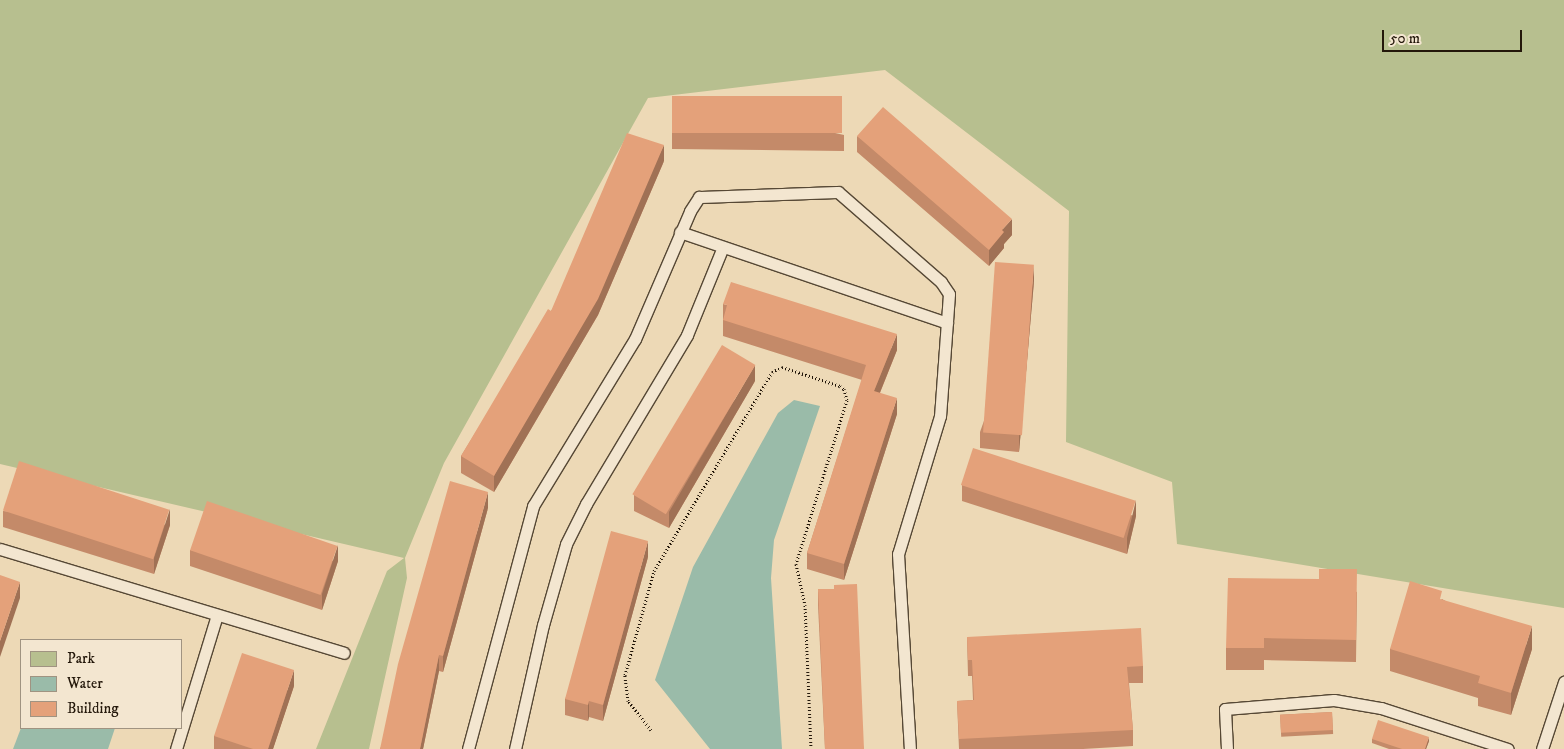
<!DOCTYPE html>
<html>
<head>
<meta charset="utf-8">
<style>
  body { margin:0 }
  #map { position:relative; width:1564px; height:749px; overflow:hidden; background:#edd9b6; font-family:"IM FELL DW Pica",serif }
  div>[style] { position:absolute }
  .green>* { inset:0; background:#b7bf8f }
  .water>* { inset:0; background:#9abba9 }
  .path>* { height:3px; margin-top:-1.5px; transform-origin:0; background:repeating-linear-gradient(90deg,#23170a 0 1px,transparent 0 3.5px) }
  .roads { filter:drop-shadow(1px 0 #564835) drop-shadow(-1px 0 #564835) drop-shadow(0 1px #564835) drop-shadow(0 -1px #564835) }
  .lane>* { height:11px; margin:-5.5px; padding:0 5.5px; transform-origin:5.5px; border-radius:5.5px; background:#f3e6d0 }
  .wall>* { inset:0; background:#c48a69; transform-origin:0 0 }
  .shaded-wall>* { inset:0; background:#a07155 }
  .building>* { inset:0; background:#e4a17a; transform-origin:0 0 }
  span { translate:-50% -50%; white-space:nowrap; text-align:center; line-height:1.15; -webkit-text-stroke:4px #f3e6d0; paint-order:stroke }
  .legend { position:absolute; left:20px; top:639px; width:162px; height:90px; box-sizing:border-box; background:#f3e6d0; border:1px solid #a09381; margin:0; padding:6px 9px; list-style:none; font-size:15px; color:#23170a }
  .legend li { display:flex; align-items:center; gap:10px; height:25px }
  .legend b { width:25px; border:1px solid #a09381 }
  .scale { position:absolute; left:1382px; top:30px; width:140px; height:22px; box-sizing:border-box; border:2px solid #23170a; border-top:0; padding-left:6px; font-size:15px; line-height:18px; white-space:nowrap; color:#23170a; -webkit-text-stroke:4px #f3e6d0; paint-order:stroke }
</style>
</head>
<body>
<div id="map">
  <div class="green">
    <div style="clip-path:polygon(0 0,1564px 0,1564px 608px,1177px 544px,1172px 482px,1066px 442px,1069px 211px,885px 70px,648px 98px,444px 463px,405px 558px,407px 578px,369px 749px,316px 749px,387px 571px,404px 558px,0 464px)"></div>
  </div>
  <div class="water">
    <div style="clip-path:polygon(794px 400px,820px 406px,774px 540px,771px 578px,782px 749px,710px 749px,655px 680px,693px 567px,778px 413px)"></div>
    <div style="clip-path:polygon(21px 728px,115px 728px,108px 749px,13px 749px)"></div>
  </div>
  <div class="path">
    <div style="left:651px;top:730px;width:37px;rotate:-128deg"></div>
    <div style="left:628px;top:701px;width:26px;rotate:-97deg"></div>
    <div style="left:625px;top:675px;width:108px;rotate:-74.4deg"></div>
    <div style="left:654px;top:571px;width:231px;rotate:-59.3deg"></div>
    <div style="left:772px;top:372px;width:11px;rotate:-27deg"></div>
    <div style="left:782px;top:367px;width:61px;rotate:18.1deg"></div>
    <div style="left:840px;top:386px;width:5px;rotate:37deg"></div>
    <div style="left:844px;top:389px;width:11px;rotate:75deg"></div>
    <div style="left:847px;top:400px;width:172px;rotate:107.3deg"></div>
    <div style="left:796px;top:564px;width:42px;rotate:77.6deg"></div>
    <div style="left:805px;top:605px;width:144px;rotate:87.6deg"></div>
  </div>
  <div class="roads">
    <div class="lane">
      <div style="left:680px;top:232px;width:282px;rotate:18.8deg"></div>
      <div style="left:0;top:549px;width:359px;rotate:16.8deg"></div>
      <div style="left:176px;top:749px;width:140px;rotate:-73deg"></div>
      <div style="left:468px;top:749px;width:252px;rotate:-75deg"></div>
      <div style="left:533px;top:506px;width:196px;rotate:-58.6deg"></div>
      <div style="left:635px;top:339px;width:139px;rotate:-66.7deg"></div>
      <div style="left:690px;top:211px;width:17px;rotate:-57deg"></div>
      <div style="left:699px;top:197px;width:139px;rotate:-2.1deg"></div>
      <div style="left:838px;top:192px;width:137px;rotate:41.1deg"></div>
      <div style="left:941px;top:282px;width:14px;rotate:56deg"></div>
      <div style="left:949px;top:294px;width:122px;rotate:94.2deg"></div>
      <div style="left:940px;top:416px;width:144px;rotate:106.9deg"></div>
      <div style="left:898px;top:554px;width:195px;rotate:86.5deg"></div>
      <div style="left:515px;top:749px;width:127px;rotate:-77.3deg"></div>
      <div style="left:543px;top:625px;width:84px;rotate:-74.1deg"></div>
      <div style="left:566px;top:544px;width:45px;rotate:-63.4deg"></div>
      <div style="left:586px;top:504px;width:197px;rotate:-59.1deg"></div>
      <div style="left:687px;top:335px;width:95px;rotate:-67.8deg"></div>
      <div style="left:1227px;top:749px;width:40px;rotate:-92.9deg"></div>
      <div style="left:1225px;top:709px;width:109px;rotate:-4.7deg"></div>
      <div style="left:1334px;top:700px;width:48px;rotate:9.7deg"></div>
      <div style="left:1381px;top:708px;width:133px;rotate:17.9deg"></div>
      <div style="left:1542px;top:749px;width:71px;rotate:-71.8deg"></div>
    </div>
  </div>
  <div class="wall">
    <div style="clip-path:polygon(672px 96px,844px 135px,844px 151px,672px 149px)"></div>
    <div style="clip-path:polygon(857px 136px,1012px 235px,1004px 244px,1004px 248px,989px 266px,857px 152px)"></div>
    <div style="clip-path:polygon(664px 161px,598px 315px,494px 492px,461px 473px,461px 456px,551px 311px)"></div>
    <div style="clip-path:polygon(1034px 281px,1019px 452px,980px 448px,980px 432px)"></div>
    <div style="clip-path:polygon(723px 304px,897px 350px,880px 393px,897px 414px,844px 580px,807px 569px,807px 553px,862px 380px,723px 336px)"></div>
    <div style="clip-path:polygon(755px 381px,669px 528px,634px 511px,634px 495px)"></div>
    <div style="clip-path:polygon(962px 485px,1136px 516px,1127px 554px,962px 501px)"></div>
    <div style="clip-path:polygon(488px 508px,443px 672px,439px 671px,423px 749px,380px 749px)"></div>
    <div style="clip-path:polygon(3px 511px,170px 525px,154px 574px,3px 527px)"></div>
    <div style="clip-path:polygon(190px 550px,338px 561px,322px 610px,190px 566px)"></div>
    <div style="clip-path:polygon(648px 557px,603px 721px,589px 717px,588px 721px,565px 715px,565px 699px)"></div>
    <div style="clip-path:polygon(1319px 579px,1357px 592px,1356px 662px,1264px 660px,1264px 670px,1226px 670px,1226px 648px)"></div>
    <div style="clip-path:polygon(818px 589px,864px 749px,825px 749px,818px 605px)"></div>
    <div style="clip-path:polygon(1442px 599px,1532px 649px,1511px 715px,1478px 706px,1478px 698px,1390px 671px,1390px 649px)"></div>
    <div style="clip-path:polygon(967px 637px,1143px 666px,1143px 683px,1129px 683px,1133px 730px,1133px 746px,1083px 749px,959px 749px,957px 701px,973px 700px,972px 676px,968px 676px)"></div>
    <div style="clip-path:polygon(294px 686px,273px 749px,214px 749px,214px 736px)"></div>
    <div style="left:1332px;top:712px;width:22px;height:52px;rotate:87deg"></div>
    <div style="clip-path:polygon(1372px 739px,1429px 741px,1426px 749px,1389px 749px,1372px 743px)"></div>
  </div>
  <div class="shaded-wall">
    <div style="clip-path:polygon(664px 145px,664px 161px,598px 315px,494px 492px,494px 476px)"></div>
    <div style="clip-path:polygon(1012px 219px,1012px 235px,1004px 244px,1004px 248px,989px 266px,989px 250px,1002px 230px)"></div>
    <div style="clip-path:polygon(1034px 265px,1034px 281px,1019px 452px,1019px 436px)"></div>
    <div style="clip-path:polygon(897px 334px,897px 350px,874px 407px,874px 391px)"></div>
    <div style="clip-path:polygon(755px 365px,755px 381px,669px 528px,669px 512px)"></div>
    <div style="clip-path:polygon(897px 398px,897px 414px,844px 580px,844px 564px)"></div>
    <div style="clip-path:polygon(488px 492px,488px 508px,443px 672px,443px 656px)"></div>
    <div style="clip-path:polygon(1136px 500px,1136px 516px,1127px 554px,1127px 538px)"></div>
    <div style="clip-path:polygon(170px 509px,170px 525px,154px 574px,154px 558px)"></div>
    <div style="clip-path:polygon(648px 541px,648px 557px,603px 721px,603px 705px)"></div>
    <div style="clip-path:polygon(338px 545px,338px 561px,322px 610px,322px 594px)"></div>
    <div style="clip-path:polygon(20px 582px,20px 598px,0 657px,0 641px)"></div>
    <div style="clip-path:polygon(1532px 626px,1532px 649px,1511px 715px,1511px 693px)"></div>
    <div style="clip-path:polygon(439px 655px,439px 671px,423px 749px,420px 749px)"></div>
    <div style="clip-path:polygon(294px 670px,294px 686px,273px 749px,268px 749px)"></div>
    <div style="clip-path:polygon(589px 701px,589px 717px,588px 721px,588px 705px)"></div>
    <div style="clip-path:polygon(1429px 737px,1429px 741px,1426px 749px,1425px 749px)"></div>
  </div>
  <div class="building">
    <div style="left:672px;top:96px;width:170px;height:37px"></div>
    <div style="clip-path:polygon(883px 107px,1012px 219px,1002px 230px,1004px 232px,989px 250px,857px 136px)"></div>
    <div style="clip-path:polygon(627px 133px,664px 145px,598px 299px,494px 476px,461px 456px,548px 309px,551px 311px)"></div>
    <div style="left:995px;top:262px;width:39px;height:171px;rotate:4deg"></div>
    <div style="clip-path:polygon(731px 282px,897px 334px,874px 391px,897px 398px,844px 564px,807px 553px,866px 365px,723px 320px,727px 305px,723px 304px)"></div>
    <div style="left:722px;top:345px;width:39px;height:174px;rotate:31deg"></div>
    <div style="left:973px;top:448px;width:171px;height:39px;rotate:18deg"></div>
    <div style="left:19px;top:461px;width:158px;height:52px;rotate:18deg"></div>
    <div style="clip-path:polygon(450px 481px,488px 492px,443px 656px,439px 655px,420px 749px,380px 749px,398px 664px)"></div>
    <div style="left:207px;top:501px;width:138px;height:52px;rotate:19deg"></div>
    <div style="clip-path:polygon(611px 531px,648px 541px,603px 705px,589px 701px,588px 705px,565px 699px)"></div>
    <div style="clip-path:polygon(1319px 569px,1357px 569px,1356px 640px,1264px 638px,1264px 648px,1226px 648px,1228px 578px,1319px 579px)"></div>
    <div style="clip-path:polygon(0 575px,20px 582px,0 641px)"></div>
    <div style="clip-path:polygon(1410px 581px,1442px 591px,1440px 599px,1532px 626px,1511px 693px,1478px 683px,1480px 676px,1390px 649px)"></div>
    <div style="clip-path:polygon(857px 584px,864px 749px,825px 749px,818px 589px,834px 589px,834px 585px)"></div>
    <div style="clip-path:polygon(1141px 628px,1143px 666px,1127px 667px,1133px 730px,959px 739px,957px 701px,974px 700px,972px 660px,968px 660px,967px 637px)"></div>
    <div style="clip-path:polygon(242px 653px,294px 670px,268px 749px,253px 749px,214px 736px)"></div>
    <div style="left:1332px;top:712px;width:18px;height:52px;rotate:87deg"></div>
    <div style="clip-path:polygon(1378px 720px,1429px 737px,1425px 749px,1402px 749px,1372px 739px)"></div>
  </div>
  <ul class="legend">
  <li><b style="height:14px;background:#b7bf8f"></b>Park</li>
  <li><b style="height:14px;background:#9abba9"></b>Water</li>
  <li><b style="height:14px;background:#e4a17a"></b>Building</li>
  </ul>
  <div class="scale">50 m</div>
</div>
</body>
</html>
